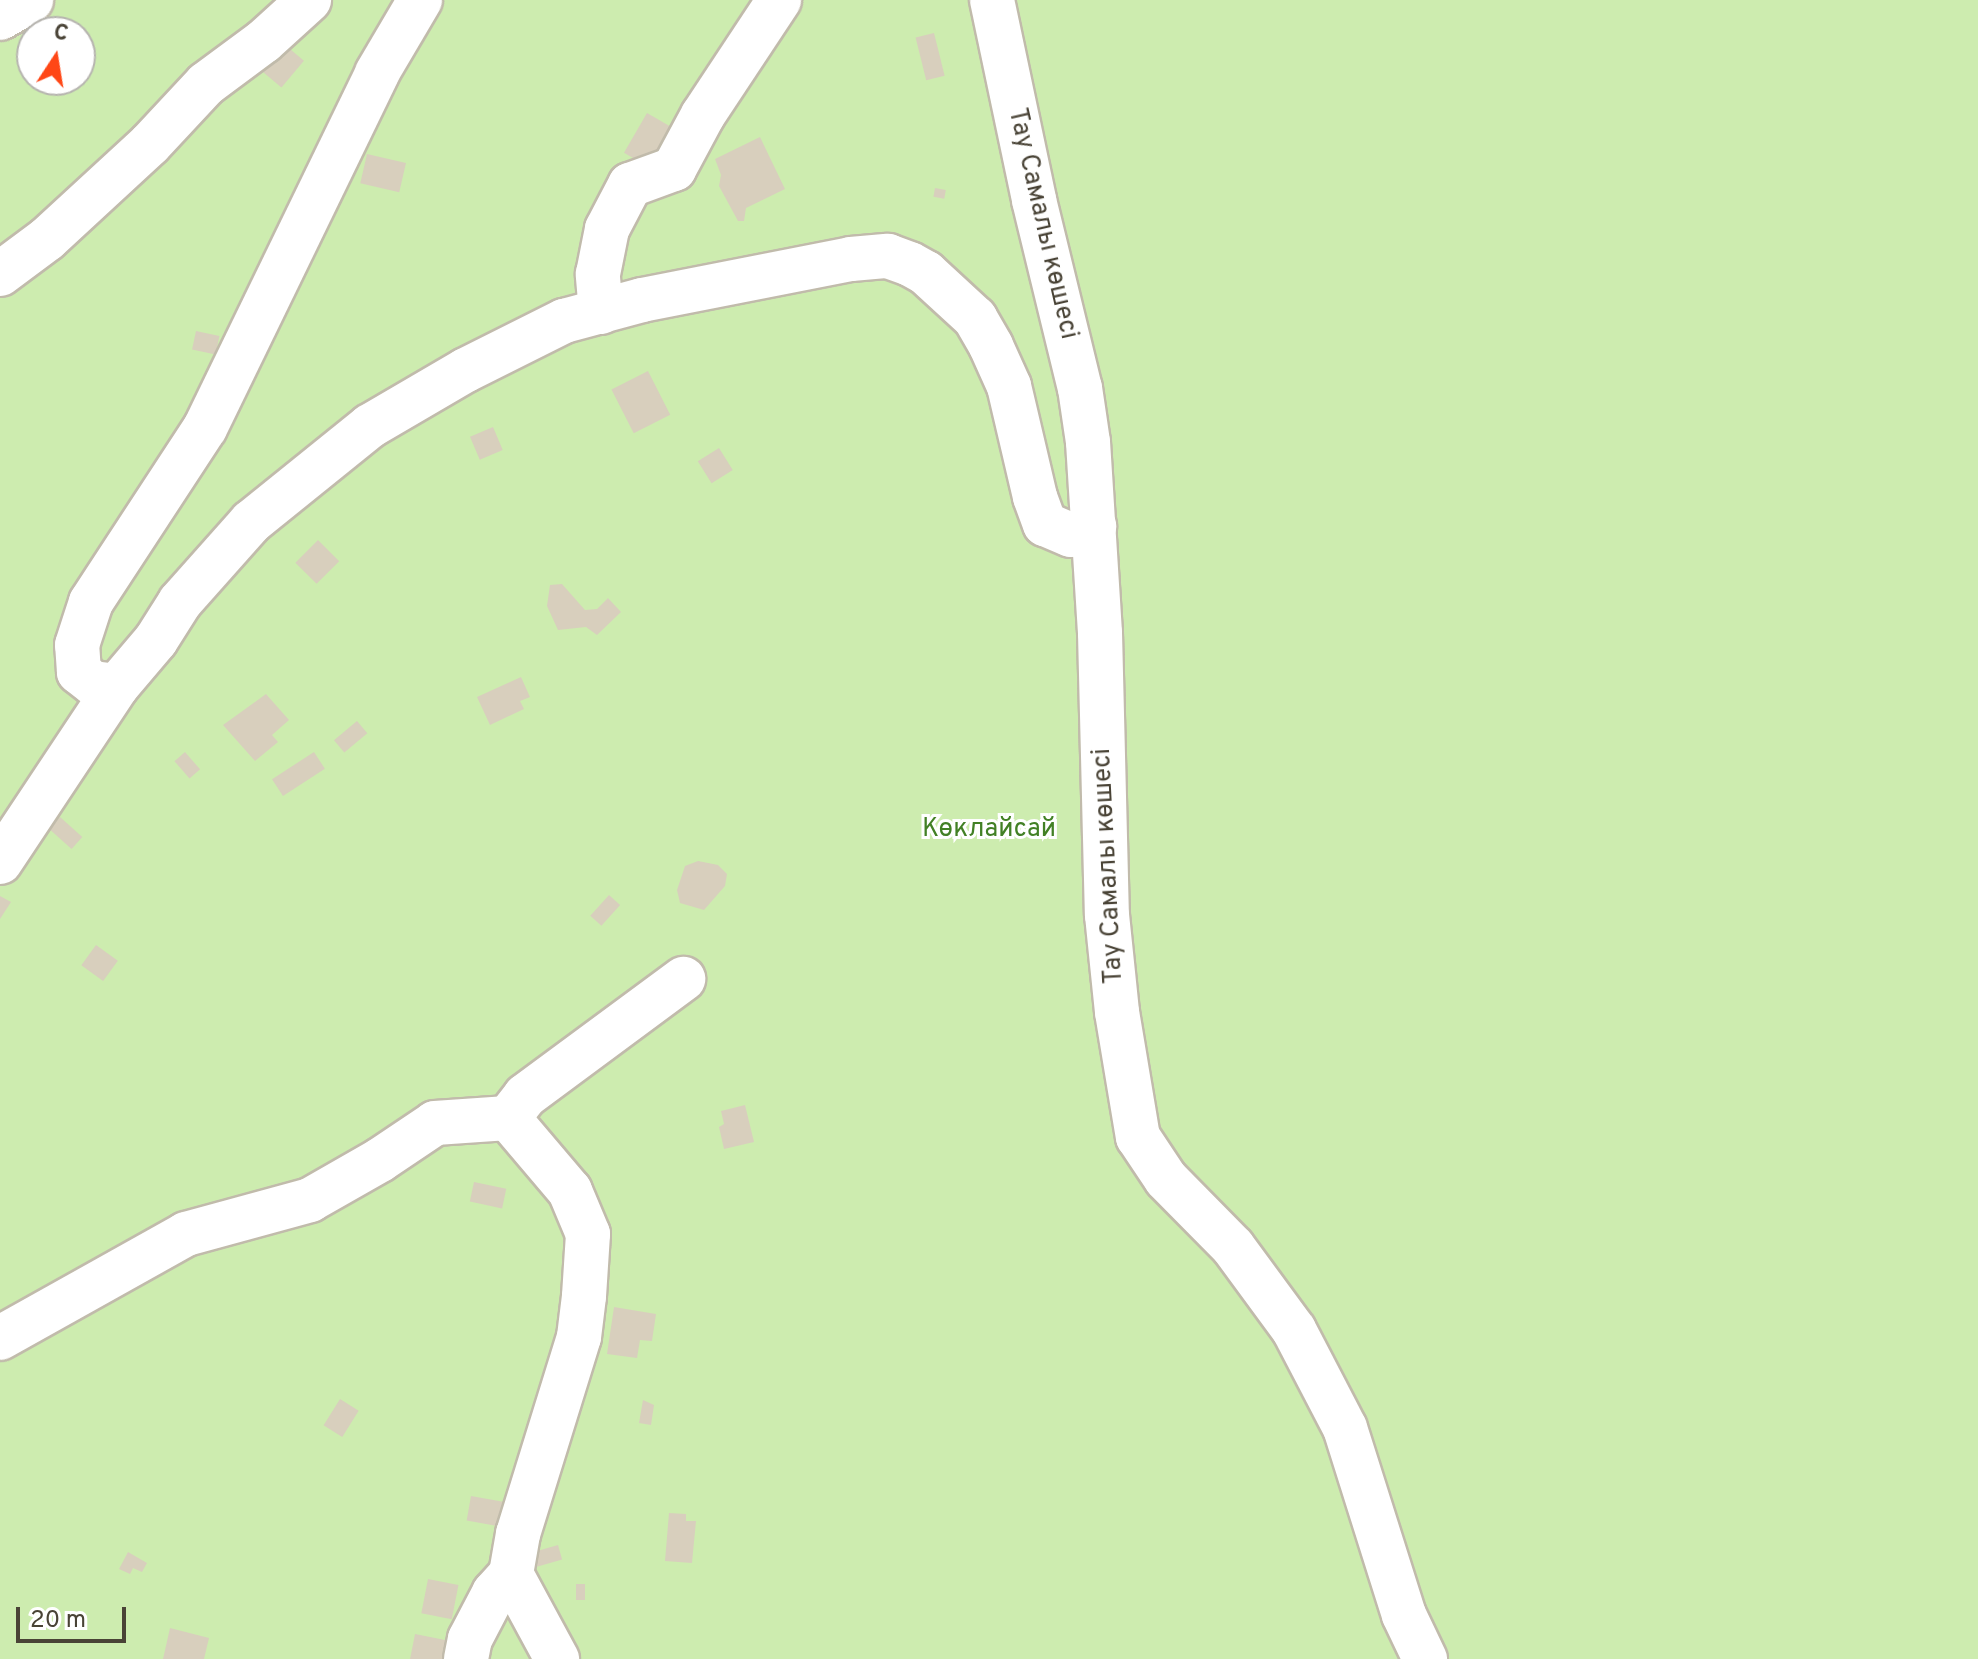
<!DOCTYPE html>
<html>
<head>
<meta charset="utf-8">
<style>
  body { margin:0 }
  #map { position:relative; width:1978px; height:1659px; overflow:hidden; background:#f5f2e9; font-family:Overpass,sans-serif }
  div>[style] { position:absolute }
  .green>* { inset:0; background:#cdecaf }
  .building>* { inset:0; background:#d8cfbd; transform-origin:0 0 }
  .roads { filter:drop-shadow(2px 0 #c1bbab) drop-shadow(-2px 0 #c1bbab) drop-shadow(0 2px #c1bbab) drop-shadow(0 -2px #c1bbab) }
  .minor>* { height:44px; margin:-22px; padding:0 22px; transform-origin:22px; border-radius:22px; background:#fff }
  span { translate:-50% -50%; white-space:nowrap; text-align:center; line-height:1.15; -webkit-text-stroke:6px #fff; paint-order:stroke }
  .street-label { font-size:26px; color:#494336 }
  .park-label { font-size:26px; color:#428025 }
  .north { position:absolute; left:16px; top:16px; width:80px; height:80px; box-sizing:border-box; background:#fff; border:2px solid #b6b4af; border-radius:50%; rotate:12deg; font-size:22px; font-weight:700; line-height:32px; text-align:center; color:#494336 }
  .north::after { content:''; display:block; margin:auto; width:28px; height:36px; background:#ff4716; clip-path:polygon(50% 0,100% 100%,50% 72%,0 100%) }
  .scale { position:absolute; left:16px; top:1607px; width:110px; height:36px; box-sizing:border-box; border:4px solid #494336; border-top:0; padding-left:10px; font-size:24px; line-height:28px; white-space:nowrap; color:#494336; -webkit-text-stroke:6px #fff; paint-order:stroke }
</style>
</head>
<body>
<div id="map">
  <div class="green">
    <div style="clip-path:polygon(evenodd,0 0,1978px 0,1978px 1659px,0 1659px,0 0,32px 32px,80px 32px,80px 80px,32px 80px,32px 32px)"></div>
  </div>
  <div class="building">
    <div style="left:934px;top:33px;width:44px;height:19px;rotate:76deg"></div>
    <div style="left:284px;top:44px;width:26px;height:35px;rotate:40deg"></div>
    <div style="left:647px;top:113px;width:34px;height:46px;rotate:30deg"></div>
    <div style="clip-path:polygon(760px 137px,785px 189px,746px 208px,744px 221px,738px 221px,719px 186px,721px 175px,715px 159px)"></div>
    <div style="left:367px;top:154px;width:40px;height:30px;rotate:13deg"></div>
    <div style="left:935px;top:188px;width:11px;height:9px;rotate:10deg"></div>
    <div style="left:196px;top:331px;width:24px;height:19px;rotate:12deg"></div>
    <div style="left:648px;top:371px;width:49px;height:41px;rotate:63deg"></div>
    <div style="left:493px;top:427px;width:25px;height:25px;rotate:67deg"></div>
    <div style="left:719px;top:448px;width:26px;height:25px;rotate:58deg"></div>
    <div style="left:318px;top:540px;width:30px;height:32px;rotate:45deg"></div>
    <div style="clip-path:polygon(562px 584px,585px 610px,597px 609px,608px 598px,621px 612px,597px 635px,586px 627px,558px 630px,547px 606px,550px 585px)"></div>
    <div style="clip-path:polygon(521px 677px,530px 697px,520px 701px,524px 709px,490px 725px,477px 697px)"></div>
    <div style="clip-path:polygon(266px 694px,289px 720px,272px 735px,278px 742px,255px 761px,223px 725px)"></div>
    <div style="left:357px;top:721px;width:16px;height:30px;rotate:50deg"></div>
    <div style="left:185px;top:752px;width:23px;height:14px;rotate:49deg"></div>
    <div style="left:314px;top:752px;width:20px;height:50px;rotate:57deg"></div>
    <div style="left:60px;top:817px;width:30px;height:16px;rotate:42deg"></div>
    <div style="clip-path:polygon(698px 861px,718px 865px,727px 874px,725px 886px,704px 910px,680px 903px,677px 890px,685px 866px)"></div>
    <div style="left:609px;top:895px;width:15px;height:28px;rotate:42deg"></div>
    <div style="clip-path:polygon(0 896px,11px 902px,0 919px)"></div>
    <div style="left:96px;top:945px;width:27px;height:25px;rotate:36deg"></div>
    <div style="clip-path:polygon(745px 1105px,754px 1142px,724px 1149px,719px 1127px,724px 1124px,721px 1111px)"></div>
    <div style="left:474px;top:1182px;width:33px;height:20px;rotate:12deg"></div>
    <div style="clip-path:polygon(614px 1307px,656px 1314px,652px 1341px,640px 1340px,637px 1358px,607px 1354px)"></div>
    <div style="left:340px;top:1399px;width:22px;height:31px;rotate:32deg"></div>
    <div style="clip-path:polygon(643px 1400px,654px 1405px,651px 1425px,639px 1423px)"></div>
    <div style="left:471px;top:1496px;width:34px;height:25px;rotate:10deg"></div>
    <div style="clip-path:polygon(669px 1513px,686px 1514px,686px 1521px,696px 1521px,692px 1563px,665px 1561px)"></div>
    <div style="left:558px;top:1545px;width:15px;height:28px;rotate:74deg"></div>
    <div style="clip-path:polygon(128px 1552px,147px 1563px,142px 1572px,133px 1568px,130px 1574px,119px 1569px)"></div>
    <div style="left:428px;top:1579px;width:31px;height:35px;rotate:11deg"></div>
    <div style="left:576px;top:1584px;width:9px;height:16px"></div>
    <div style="clip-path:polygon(170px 1628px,209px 1638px,204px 1659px,163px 1659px)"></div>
    <div style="clip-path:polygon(415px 1634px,450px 1641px,446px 1659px,410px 1659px)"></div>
  </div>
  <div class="roads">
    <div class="minor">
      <div style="left:992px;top:0;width:204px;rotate:78.1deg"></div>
      <div style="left:1034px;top:200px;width:194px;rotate:76.3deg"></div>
      <div style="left:1080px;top:388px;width:55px;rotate:81.6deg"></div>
      <div style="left:1088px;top:442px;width:191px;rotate:86.4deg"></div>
      <div style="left:1100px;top:633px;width:282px;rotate:88.6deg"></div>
      <div style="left:1107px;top:915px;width:98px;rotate:84.1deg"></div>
      <div style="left:1117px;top:1012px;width:127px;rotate:80.5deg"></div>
      <div style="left:1138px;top:1137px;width:50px;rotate:56.3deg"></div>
      <div style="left:1166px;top:1179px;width:95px;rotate:45.4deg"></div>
      <div style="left:1233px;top:1247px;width:103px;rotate:53.7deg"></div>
      <div style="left:1294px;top:1330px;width:110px;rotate:62.5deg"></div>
      <div style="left:1345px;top:1428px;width:196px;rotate:72.5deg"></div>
      <div style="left:1404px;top:1615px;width:49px;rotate:64.5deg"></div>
      <div style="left:0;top:18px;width:36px;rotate:-30deg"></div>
      <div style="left:0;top:274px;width:59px;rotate:-36.7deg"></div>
      <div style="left:47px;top:239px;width:140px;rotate:-42.7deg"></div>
      <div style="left:150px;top:144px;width:82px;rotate:-47deg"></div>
      <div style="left:206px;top:84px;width:72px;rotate:-36.6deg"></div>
      <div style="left:264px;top:41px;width:61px;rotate:-42.3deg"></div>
      <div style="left:601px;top:312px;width:38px;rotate:-95deg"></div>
      <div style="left:598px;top:274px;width:46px;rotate:-78.7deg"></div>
      <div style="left:607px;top:229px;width:50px;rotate:-62.4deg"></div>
      <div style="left:630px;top:185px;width:47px;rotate:-20deg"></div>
      <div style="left:674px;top:169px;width:61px;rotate:-61.8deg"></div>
      <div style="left:703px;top:115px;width:138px;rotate:-56.5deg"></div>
      <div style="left:117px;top:686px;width:24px;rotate:-173deg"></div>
      <div style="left:93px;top:683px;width:18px;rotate:-142deg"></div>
      <div style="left:79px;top:672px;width:27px;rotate:-94deg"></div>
      <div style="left:77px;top:645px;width:45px;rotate:-72deg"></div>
      <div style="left:91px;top:602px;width:208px;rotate:-56.8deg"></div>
      <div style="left:205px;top:428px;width:394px;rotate:-64.1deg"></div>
      <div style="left:377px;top:73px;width:85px;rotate:-59.5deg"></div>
      <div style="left:0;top:862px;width:211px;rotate:-56.4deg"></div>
      <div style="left:117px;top:686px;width:60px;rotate:-49.7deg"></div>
      <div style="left:156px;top:640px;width:45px;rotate:-57.7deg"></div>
      <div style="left:180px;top:602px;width:107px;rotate:-48.4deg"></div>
      <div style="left:251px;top:522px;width:153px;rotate:-38.9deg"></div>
      <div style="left:370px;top:426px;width:111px;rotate:-30.3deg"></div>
      <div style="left:466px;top:370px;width:110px;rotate:-26.6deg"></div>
      <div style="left:564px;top:321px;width:81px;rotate:-15.1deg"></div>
      <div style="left:642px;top:300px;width:213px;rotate:-11.1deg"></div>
      <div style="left:851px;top:259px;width:37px;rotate:-5deg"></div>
      <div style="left:888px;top:256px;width:23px;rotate:20deg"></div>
      <div style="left:910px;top:264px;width:18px;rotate:29deg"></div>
      <div style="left:926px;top:273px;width:67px;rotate:42.6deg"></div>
      <div style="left:975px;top:318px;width:32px;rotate:60deg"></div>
      <div style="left:991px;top:346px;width:44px;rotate:65.8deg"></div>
      <div style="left:1009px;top:386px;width:114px;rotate:76.8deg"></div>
      <div style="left:1035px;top:497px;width:29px;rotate:70deg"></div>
      <div style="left:1045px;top:524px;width:28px;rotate:23deg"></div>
      <div style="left:1071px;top:535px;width:25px;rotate:-21deg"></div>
      <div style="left:508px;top:1118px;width:28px;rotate:-52deg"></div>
      <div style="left:525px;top:1096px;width:197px;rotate:-36.5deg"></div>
      <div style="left:0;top:1338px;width:213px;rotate:-29.2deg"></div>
      <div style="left:186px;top:1234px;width:129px;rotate:-15.3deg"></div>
      <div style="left:310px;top:1200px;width:81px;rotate:-29.7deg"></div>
      <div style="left:380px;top:1160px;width:66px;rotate:-33.9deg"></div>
      <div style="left:435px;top:1123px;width:73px;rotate:-3.9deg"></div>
      <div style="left:511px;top:1574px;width:97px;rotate:61.6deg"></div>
      <div style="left:466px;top:1659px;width:20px;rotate:-79deg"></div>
      <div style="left:470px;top:1639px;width:52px;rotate:-62.4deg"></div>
      <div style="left:494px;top:1593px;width:25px;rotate:-48deg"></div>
      <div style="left:511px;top:1574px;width:41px;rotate:-80.1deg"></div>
      <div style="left:518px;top:1534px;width:206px;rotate:-72.8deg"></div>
      <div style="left:579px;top:1337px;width:41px;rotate:-83deg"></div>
      <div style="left:584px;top:1296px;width:62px;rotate:-86.3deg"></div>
      <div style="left:588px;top:1234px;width:47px;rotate:-112.7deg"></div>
      <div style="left:570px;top:1191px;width:96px;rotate:-130.3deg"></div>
    </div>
  </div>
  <div class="street-label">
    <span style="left:1042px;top:224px;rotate:77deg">Тау Самалы көшесі</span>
    <span style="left:1109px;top:866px;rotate:-93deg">Тау Самалы көшесі</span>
  </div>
  <div class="park-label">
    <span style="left:989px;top:830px">Көклайсай</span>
  </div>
  <div class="north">С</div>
  <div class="scale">20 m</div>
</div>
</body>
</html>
